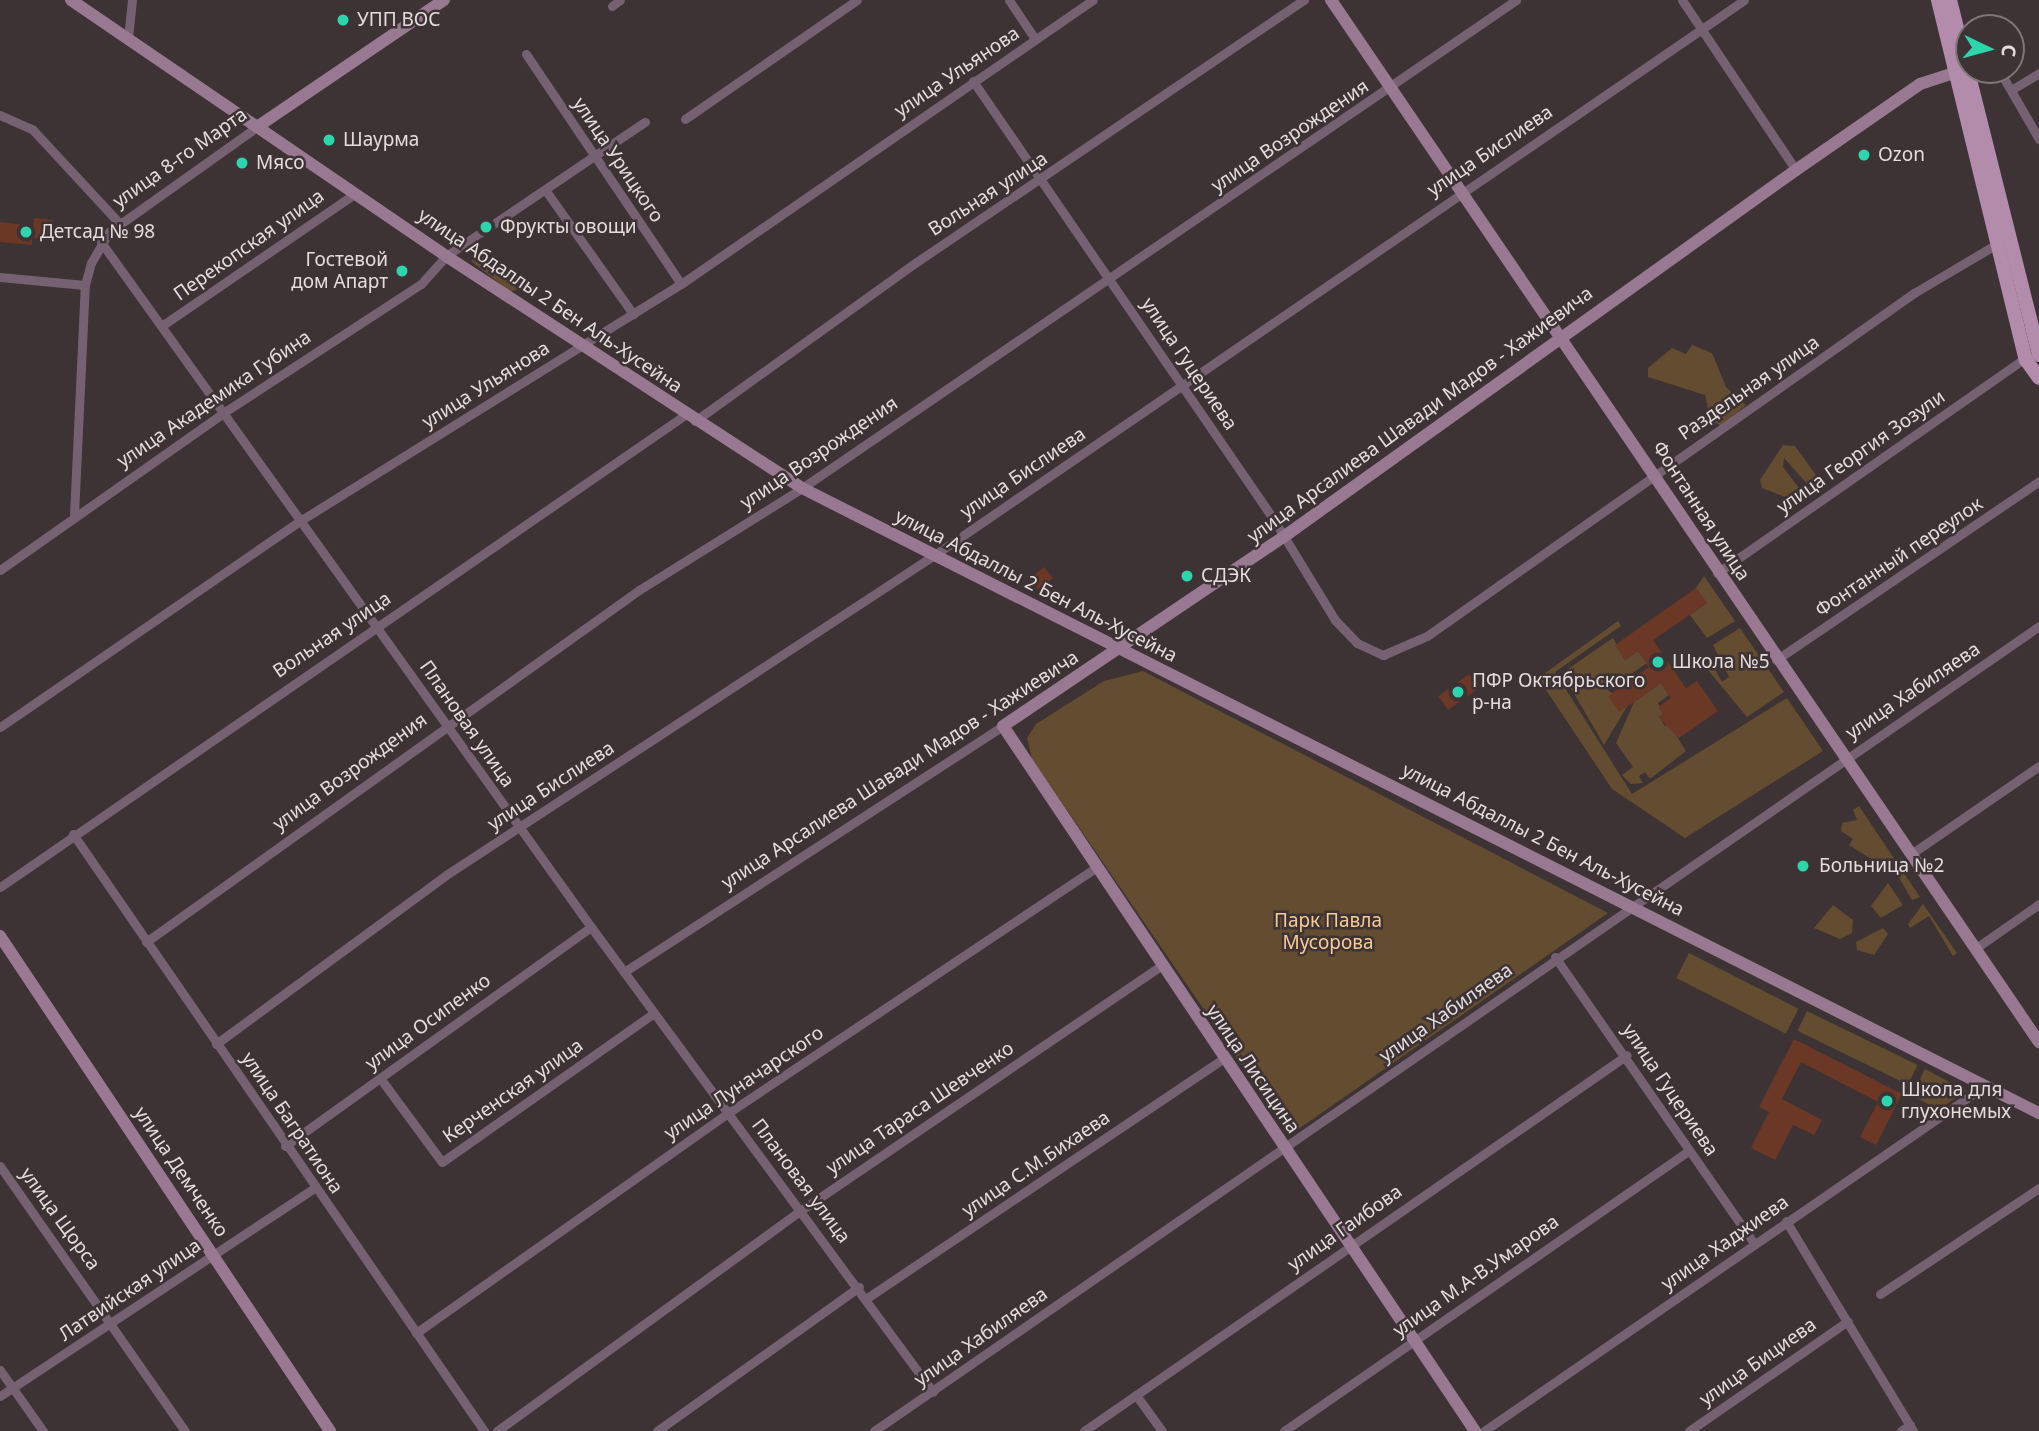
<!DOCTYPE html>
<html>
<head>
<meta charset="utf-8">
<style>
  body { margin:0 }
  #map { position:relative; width:2039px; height:1431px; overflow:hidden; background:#3d3234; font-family:"Noto Sans",sans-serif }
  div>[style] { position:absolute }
  .green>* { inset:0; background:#634c2f; transform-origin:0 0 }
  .building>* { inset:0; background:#6b3826; transform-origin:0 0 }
  .street>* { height:9px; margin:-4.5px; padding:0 4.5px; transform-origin:4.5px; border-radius:4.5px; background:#756171 }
  .secondary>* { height:12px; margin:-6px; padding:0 6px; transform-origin:6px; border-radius:6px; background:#987991 }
  .primary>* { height:14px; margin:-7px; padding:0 7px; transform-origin:7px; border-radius:7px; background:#b38bab }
  .dots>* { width:19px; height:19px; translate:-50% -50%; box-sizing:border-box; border:4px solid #3d3234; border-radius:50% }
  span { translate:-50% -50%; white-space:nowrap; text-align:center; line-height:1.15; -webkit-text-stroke:5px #3d3234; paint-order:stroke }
  .poi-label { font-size:19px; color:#e3dcdd }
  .left { translate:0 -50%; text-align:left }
  .right { translate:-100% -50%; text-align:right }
  .street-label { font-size:19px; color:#e3dcdd }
  .park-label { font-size:19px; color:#f7cb95 }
  .north { position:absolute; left:1955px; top:14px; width:70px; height:70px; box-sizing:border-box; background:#3d3234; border:2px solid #7f7678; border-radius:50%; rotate:95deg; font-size:19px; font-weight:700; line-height:28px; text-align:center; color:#e3dcdd }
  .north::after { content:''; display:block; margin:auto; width:24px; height:32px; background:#2cd5ab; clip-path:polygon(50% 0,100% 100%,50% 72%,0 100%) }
</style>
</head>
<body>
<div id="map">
  <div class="green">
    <div style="clip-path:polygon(484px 253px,519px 284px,518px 289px,510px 292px,471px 261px)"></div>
    <div style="clip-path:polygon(1692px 345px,1712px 353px,1726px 387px,1746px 405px,1722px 426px,1711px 421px,1705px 395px,1648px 377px,1648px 368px,1672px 348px,1686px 354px)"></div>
    <div style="clip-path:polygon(1783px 445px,1795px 446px,1816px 475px,1810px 487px,1784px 458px,1783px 467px,1799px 488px,1801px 503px,1762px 488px,1760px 480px)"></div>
    <div style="clip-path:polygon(1704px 576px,1735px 621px,1707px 638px,1690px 615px,1707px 603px,1696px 588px)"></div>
    <div style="clip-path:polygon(1618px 621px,1621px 626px,1555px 672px,1632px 794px,1787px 698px,1823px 751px,1685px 838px,1612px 789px,1538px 678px)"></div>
    <div style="clip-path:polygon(1740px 628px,1784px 692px,1747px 717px,1708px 670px,1713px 666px,1722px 682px,1729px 677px,1713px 645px)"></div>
    <div style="clip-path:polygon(1613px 638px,1625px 660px,1638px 651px,1647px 663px,1608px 690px,1628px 705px,1604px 745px,1562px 673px)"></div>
    <div style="clip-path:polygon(1143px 671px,1608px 913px,1290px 1135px,1032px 759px,1027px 738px,1036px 724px,1104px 681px)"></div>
    <div style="clip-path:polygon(1661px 683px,1669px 695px,1658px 703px,1663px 714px,1659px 717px,1665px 726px,1669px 724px,1686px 751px,1650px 779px,1645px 772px,1639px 776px,1643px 783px,1631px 784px,1622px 775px,1633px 767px,1616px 743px,1634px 702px)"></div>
    <div style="clip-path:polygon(1859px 806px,1920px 897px,1912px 900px,1898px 876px,1849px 845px,1853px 839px,1841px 831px,1842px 823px,1857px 820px,1853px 810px)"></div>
    <div style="clip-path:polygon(1888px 883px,1903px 905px,1881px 918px,1871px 906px)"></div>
    <div style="clip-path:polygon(1923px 904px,1957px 953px,1953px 956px,1929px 916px,1910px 928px,1908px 924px)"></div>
    <div style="clip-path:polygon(1833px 905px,1853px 920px,1852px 933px,1840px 939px,1814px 928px)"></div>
    <div style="clip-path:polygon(1883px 928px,1888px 934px,1874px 955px,1857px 950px,1856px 942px)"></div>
    <div style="left:1689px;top:953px;width:123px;height:28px;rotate:27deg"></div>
    <div style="left:1807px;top:1011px;width:123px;height:22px;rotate:26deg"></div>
    <div style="clip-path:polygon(1925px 1069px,1966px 1091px,1938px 1110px,1912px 1095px)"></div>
  </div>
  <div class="building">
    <div style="clip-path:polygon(34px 218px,53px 220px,51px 240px,32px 238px,32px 245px,0 242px,0 222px,33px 226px)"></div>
    <div style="left:1044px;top:567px;width:14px;height:19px;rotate:51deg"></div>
    <div style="clip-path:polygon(1696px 588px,1707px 603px,1653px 640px,1686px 688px,1697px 681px,1718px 711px,1679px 738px,1658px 717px,1663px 714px,1658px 707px,1671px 698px,1661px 683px,1619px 712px,1608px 696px,1649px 667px,1638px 651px,1625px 660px,1615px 645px)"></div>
    <div style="left:1469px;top:674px;width:17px;height:38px;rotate:54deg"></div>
    <div style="clip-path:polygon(1794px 1039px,1902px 1094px,1876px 1145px,1860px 1137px,1878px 1102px,1801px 1062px,1782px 1099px,1822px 1120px,1814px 1135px,1793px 1125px,1775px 1160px,1751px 1148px,1769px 1112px,1759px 1107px)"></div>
  </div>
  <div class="street">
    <div style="left:1009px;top:0;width:47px;rotate:56.3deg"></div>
    <div style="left:1682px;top:0;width:205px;rotate:56.2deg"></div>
    <div style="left:612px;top:6px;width:10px;rotate:-37deg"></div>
    <div style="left:128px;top:38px;width:38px;rotate:-84deg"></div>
    <div style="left:526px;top:54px;width:277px;rotate:56deg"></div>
    <div style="left:1999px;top:70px;width:80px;rotate:59.9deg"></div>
    <div style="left:1965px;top:72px;width:37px;rotate:3deg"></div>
    <div style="left:973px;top:81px;width:532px;rotate:55.56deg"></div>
    <div style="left:1274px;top:520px;width:117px;rotate:58.6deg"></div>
    <div style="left:1335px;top:620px;width:32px;rotate:46deg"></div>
    <div style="left:1357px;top:643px;width:29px;rotate:25deg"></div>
    <div style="left:1383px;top:655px;width:48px;rotate:-23.4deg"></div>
    <div style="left:1427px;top:636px;width:596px;rotate:-35.16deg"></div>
    <div style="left:1914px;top:293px;width:96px;rotate:-30.6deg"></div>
    <div style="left:2011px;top:90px;width:33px;rotate:-31deg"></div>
    <div style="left:0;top:115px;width:36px;rotate:24deg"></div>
    <div style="left:33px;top:130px;width:128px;rotate:47.2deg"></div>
    <div style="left:685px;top:119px;width:209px;rotate:-34.7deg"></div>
    <div style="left:546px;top:191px;width:151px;rotate:54.7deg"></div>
    <div style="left:101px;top:242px;width:842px;rotate:54.42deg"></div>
    <div style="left:591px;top:927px;width:577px;rotate:53.67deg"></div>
    <div style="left:0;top:277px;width:85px;rotate:5.4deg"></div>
    <div style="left:163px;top:325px;width:232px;rotate:-34.4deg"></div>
    <div style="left:695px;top:421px;width:271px;rotate:-35.7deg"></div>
    <div style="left:915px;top:263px;width:470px;rotate:-34.1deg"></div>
    <div style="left:74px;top:515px;width:230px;rotate:-87.3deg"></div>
    <div style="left:85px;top:285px;width:23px;rotate:-75deg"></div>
    <div style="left:91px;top:263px;width:36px;rotate:-60deg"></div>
    <div style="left:109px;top:232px;width:181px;rotate:-35.4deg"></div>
    <div style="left:0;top:570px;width:276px;rotate:-35.1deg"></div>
    <div style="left:226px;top:411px;width:233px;rotate:-33.1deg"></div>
    <div style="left:421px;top:284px;width:38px;rotate:-48deg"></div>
    <div style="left:446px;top:256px;width:240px;rotate:-34deg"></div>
    <div style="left:1717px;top:573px;width:379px;rotate:-34.9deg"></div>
    <div style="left:1776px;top:660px;width:318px;rotate:-34.2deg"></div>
    <div style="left:0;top:727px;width:368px;rotate:-34.5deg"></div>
    <div style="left:303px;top:519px;width:445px;rotate:-31.9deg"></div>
    <div style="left:681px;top:284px;width:500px;rotate:-34.6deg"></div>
    <div style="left:73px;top:834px;width:725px;rotate:55.45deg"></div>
    <div style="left:1911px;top:854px;width:155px;rotate:-34.5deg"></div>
    <div style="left:0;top:887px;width:832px;rotate:-34.57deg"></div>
    <div style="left:146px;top:942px;width:606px;rotate:-35.53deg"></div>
    <div style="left:639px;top:590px;width:192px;rotate:-32deg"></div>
    <div style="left:802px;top:488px;width:865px;rotate:-34.35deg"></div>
    <div style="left:1976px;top:948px;width:77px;rotate:-34.9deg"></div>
    <div style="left:1555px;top:957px;width:348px;rotate:55.2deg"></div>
    <div style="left:624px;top:972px;width:452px;rotate:-33deg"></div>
    <div style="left:216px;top:1044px;width:285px;rotate:-36.3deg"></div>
    <div style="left:446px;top:875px;width:582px;rotate:-33.23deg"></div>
    <div style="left:933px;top:556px;width:983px;rotate:-34.43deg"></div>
    <div style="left:380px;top:1078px;width:104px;rotate:53.6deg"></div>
    <div style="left:442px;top:1162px;width:259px;rotate:-35.1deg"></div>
    <div style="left:285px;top:1146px;width:376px;rotate:-35.6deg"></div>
    <div style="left:0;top:1166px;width:323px;rotate:55.1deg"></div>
    <div style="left:1786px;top:1221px;width:245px;rotate:58.8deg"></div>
    <div style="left:1880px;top:1294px;width:191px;rotate:-33.7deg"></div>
    <div style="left:867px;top:1298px;width:429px;rotate:-33.9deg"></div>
    <div style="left:416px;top:1333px;width:382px;rotate:-35.2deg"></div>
    <div style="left:728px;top:1113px;width:442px;rotate:-33.7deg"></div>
    <div style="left:0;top:1370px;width:75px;rotate:54.8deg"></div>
    <div style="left:1136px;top:1395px;width:44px;rotate:54.2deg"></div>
    <div style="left:0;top:1396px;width:377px;rotate:-33.5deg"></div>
    <div style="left:497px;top:1431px;width:374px;rotate:-36deg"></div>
    <div style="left:800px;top:1211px;width:436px;rotate:-34.2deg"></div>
    <div style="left:657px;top:1431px;width:248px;rotate:-35.5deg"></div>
    <div style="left:874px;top:1431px;width:1416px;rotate:-34.64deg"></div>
    <div style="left:1084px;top:1431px;width:660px;rotate:-34.7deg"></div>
    <div style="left:1284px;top:1431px;width:492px;rotate:-34.7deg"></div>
    <div style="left:1484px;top:1431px;width:610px;rotate:-34.58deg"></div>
    <div style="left:1689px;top:1431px;width:193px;rotate:-34.7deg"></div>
    <div style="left:1901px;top:1431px;width:11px;rotate:-34deg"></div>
  </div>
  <div class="secondary">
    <div style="left:71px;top:0;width:454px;rotate:34.3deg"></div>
    <div style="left:446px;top:256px;width:425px;rotate:33.1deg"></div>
    <div style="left:802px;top:488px;width:1386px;rotate:26.81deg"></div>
    <div style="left:1331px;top:0;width:1260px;rotate:55.81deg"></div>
    <div style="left:257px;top:127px;width:226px;rotate:-34.2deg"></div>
    <div style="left:0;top:936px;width:595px;rotate:56.31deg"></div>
    <div style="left:1475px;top:1431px;width:848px;rotate:-123.8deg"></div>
    <div style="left:1003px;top:726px;width:336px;rotate:-34deg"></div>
    <div style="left:1282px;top:538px;width:632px;rotate:-35.6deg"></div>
    <div style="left:1796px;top:170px;width:151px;rotate:-34.7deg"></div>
    <div style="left:1920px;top:84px;width:36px;rotate:-18deg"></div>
  </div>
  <div class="primary">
    <div style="left:1938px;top:0;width:371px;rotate:76.3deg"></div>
    <div style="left:2026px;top:360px;width:22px;rotate:54deg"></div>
    <div style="left:1950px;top:0;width:366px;rotate:75.9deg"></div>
  </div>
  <div class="dots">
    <div style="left:343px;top:20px;background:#2cd5ab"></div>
    <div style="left:329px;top:140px;background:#2cd5ab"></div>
    <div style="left:1864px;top:155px;background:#2cd5ab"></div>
    <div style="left:242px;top:163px;background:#2cd5ab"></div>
    <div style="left:486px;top:227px;background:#2cd5ab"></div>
    <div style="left:26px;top:232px;background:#2cd5ab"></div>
    <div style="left:402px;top:271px;background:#2cd5ab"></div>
    <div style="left:1187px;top:576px;background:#2cd5ab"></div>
    <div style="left:1658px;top:662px;background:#2cd5ab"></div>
    <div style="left:1458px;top:692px;background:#2cd5ab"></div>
    <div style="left:1803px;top:866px;background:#2cd5ab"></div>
    <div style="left:1887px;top:1101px;background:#2cd5ab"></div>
  </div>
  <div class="poi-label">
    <span class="left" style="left:357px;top:20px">УПП ВОС</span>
    <span class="left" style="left:343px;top:140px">Шаурма</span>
    <span class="left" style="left:1878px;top:155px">Ozon</span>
    <span class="left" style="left:256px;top:163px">Мясо</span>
    <span class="left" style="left:500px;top:227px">Фрукты овощи</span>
    <span class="left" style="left:40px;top:232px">Детсад № 98</span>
    <span class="right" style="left:388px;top:271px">Гостевой<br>дом Апарт</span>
    <span class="left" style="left:1201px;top:576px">СДЭК</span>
    <span class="left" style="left:1672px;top:662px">Школа №5</span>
    <span class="left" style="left:1472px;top:692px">ПФР Октябрьского<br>р-на</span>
    <span class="left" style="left:1819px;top:866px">Больница №2</span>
    <span class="left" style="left:1901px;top:1101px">Школа для<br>глухонемых</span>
  </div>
  <div class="street-label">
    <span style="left:957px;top:72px;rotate:-34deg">улица Ульянова</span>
    <span style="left:1290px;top:136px;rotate:-34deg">улица Возрождения</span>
    <span style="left:1490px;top:151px;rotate:-34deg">улица Бислиева</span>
    <span style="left:180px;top:158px;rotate:-35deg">улица 8-го Марта</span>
    <span style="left:618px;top:160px;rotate:56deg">улица Урицкого</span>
    <span style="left:988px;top:194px;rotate:-33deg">Вольная улица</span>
    <span style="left:249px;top:245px;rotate:-35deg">Перекопская улица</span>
    <span style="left:550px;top:301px;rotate:34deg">улица Абдаллы 2 Бен Аль-Хусейна</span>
    <span style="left:1189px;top:364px;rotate:56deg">улица Гуцериева</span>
    <span style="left:486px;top:385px;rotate:-32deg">улица Ульянова</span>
    <span style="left:1749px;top:388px;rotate:-35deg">Раздельная улица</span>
    <span style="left:214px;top:399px;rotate:-34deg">улица Академика Губина</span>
    <span style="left:1420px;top:415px;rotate:-36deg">улица Арсалиева Шавади Мадов - Хажиевича</span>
    <span style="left:1861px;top:452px;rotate:-35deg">улица Георгия Зозули</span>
    <span style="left:819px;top:453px;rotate:-34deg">улица Возрождения</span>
    <span style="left:1023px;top:473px;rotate:-34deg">улица Бислиева</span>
    <span style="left:1701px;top:511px;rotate:57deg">Фонтанная улица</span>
    <span style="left:1899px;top:557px;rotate:-34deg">Фонтанный переулок</span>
    <span style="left:1036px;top:586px;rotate:27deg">улица Абдаллы 2 Бен Аль-Хусейна</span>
    <span style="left:332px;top:635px;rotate:-34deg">Вольная улица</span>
    <span style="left:1913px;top:691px;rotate:-34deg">улица Хабиляева</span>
    <span style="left:467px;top:724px;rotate:55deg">Плановая улица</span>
    <span style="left:900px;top:770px;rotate:-33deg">улица Арсалиева Шавади Мадов - Хажиевича</span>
    <span style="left:350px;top:772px;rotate:-36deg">улица Возрождения</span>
    <span style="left:551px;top:786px;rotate:-33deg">улица Бислиева</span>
    <span style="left:1543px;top:840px;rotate:27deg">улица Абдаллы 2 Бен Аль-Хусейна</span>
    <span style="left:1446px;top:1013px;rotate:-35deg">улица Хабиляева</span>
    <span style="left:428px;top:1022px;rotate:-36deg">улица Осипенко</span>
    <span style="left:1253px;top:1069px;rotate:56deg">улица Лисицина</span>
    <span style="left:744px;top:1083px;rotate:-34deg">улица Луначарского</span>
    <span style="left:1670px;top:1090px;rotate:56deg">улица Гуцериева</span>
    <span style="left:513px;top:1091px;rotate:-35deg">Керченская улица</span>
    <span style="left:920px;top:1108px;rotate:-34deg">улица Тараса Шевченко</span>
    <span style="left:292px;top:1123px;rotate:56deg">улица Багратиона</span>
    <span style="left:1036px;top:1164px;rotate:-34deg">улица С.М.Бихаева</span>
    <span style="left:181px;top:1172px;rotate:56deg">улица Демченко</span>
    <span style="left:801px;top:1181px;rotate:53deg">Плановая улица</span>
    <span style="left:60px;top:1219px;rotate:54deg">улица Щорса</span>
    <span style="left:1345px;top:1228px;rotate:-35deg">улица Гаибова</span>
    <span style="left:1725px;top:1243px;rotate:-35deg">улица Хаджиева</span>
    <span style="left:1476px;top:1276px;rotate:-35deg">улица М.А-В.Умарова</span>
    <span style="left:130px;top:1290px;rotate:-34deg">Латвийская улица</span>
    <span style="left:981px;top:1337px;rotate:-35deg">улица Хабиляева</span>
    <span style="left:1758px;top:1362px;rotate:-35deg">улица Бициева</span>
  </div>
  <div class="park-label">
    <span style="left:1328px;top:932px">Парк Павла<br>Мусорова</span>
  </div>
  <div class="north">С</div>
</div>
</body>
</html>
